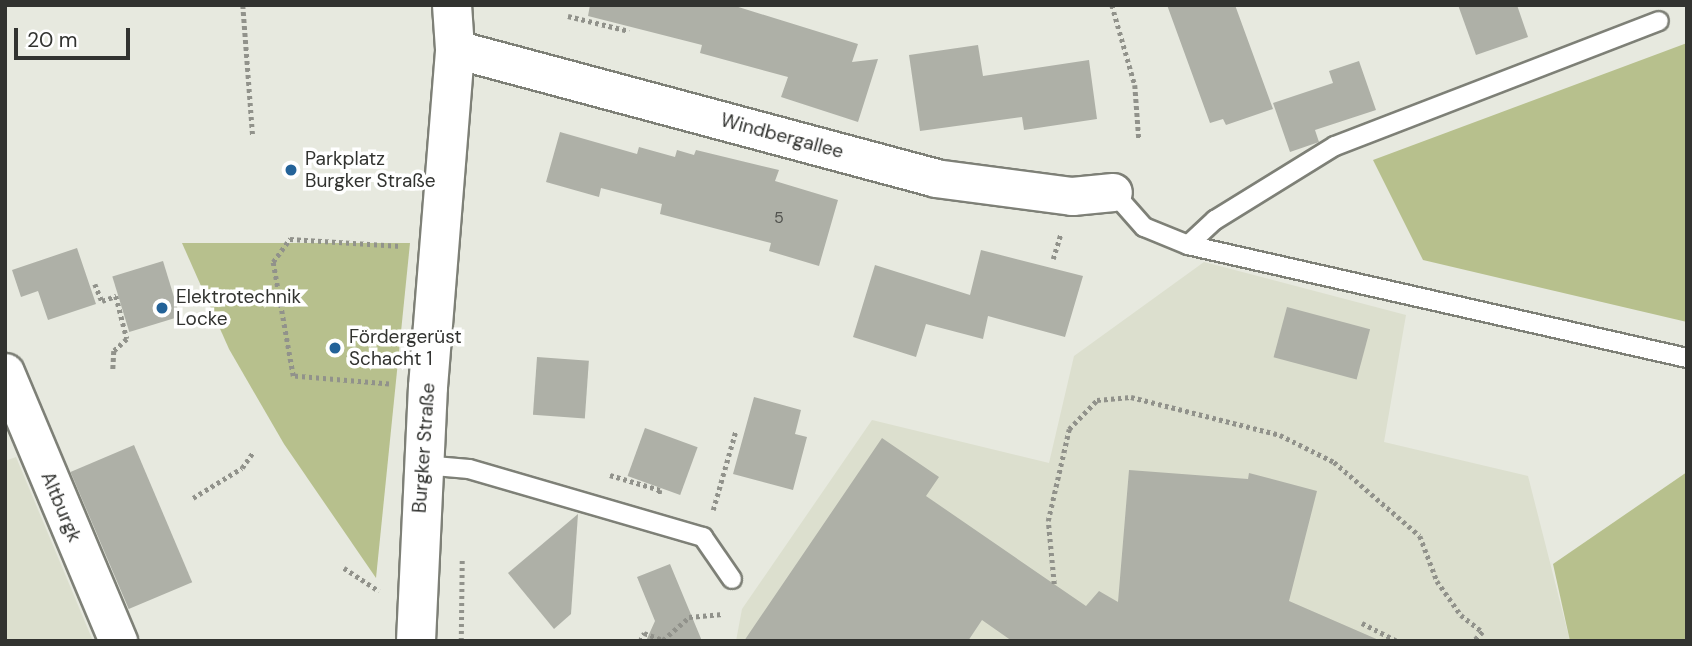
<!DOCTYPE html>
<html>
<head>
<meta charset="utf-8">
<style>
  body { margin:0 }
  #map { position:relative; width:1692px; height:646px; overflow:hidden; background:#e7e9df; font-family:"DM Sans",sans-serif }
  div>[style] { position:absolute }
  .built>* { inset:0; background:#dcdfce }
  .green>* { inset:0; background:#b7c08d }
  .building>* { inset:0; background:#aeb0a7; transform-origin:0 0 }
  .path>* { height:4.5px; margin-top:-2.25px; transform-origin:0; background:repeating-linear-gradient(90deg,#91928b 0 3.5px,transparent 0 7px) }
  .roads { filter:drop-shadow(2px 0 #7e8077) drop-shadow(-2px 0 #7e8077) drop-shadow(0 2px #7e8077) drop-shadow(0 -2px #7e8077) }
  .lane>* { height:18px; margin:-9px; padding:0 9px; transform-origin:9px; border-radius:9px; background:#fff }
  .street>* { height:37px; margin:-18.5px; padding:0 18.5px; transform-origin:18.5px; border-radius:18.5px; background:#fff }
  .secondary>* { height:38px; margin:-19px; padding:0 19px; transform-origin:19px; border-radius:19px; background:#fff }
  .dots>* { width:19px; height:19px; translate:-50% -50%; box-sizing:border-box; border:4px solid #fff; border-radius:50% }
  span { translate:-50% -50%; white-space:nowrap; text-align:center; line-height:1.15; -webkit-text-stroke:7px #fff; paint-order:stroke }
  .number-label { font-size:16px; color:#51524e }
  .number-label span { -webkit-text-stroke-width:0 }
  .street-label { font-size:19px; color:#323330 }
  .poi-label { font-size:19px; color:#323330 }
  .left { translate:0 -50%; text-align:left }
  .frame { position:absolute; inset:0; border:7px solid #323330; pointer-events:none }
  .scale { position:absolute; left:14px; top:28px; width:116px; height:32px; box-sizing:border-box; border:4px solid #323330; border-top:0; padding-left:9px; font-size:21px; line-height:24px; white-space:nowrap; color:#323330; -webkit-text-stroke:5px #fff; paint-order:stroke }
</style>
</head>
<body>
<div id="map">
  <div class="built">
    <div style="clip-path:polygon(1204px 262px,1406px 315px,1384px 442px,1528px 476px,1570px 641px,736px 641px,742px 609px,872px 420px,1049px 463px,1074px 356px)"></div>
    <div style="clip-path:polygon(16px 457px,93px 641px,5px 641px,5px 461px)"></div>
  </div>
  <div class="green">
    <div style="clip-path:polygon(1687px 43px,1687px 322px,1423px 260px,1373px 160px)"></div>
    <div style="clip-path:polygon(182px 243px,410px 243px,376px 578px,284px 444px,229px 349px)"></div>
    <div style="clip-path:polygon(1687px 472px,1687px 641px,1570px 641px,1553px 564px)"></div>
  </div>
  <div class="building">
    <div style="clip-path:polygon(590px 5px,732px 5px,858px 44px,852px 62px,878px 59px,858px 122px,781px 97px,788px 77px,700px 53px,702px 45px,588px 16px)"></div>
    <div style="clip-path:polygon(1167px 5px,1235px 5px,1273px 109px,1226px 125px,1223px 119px,1210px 123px)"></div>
    <div style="clip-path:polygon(1458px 5px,1517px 5px,1528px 37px,1476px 55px)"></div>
    <div style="clip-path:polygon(978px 45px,983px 76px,1089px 60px,1097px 119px,1024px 130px,1022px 117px,920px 131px,909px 55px)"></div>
    <div style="clip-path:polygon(1359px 61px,1376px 110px,1315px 130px,1319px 142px,1290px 152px,1273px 103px,1333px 83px,1329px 71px)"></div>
    <div style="clip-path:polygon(560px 132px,637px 154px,639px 147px,675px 157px,677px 150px,694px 155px,696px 150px,779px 170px,775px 181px,838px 200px,819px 266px,769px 251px,771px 243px,660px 214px,662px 204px,601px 188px,599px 197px,546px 182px)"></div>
    <div style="clip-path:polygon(77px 248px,96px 304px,48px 320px,38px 291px,21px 297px,12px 270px)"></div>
    <div style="clip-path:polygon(981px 250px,1083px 276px,1065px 337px,988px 316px,983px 339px,926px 324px,916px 357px,853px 337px,875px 265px,970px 295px)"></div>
    <div style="left:163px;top:261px;width:58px;height:53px;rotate:73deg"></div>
    <div style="left:1287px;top:307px;width:86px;height:52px;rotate:15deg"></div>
    <div style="left:537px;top:357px;width:52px;height:58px;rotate:4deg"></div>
    <div style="clip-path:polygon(754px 397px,801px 410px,795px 434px,807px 437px,793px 490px,733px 474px)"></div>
    <div style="left:645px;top:428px;width:56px;height:51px;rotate:20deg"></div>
    <div style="clip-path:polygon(882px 438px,939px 477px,926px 496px,1086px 606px,1099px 591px,1118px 602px,1129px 470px,1248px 479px,1249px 473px,1317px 491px,1289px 601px,1381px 641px,1012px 641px,982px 620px,968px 641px,744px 641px)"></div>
    <div style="left:134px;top:445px;width:149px;height:69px;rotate:67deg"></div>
    <div style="clip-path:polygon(578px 514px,571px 614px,554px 629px,508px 573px)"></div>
    <div style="clip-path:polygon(670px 564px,702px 641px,646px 641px,655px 621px,637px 577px)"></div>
  </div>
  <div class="path">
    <div style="left:243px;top:5px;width:133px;rotate:85.7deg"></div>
    <div style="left:1112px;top:5px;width:83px;rotate:74deg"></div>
    <div style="left:1135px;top:85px;width:55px;rotate:85.8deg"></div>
    <div style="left:568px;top:16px;width:63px;rotate:13.8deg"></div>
    <div style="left:1053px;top:259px;width:27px;rotate:-73deg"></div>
    <div style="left:95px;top:284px;width:18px;rotate:68deg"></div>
    <div style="left:102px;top:301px;width:15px;rotate:-20deg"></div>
    <div style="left:116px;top:296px;width:44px;rotate:75.7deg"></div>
    <div style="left:127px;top:339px;width:18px;rotate:137deg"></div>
    <div style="left:114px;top:351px;width:18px;rotate:93deg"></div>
    <div style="left:389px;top:384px;width:96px;rotate:-175.2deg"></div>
    <div style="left:293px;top:376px;width:116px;rotate:-100deg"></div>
    <div style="left:273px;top:262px;width:29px;rotate:-54deg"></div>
    <div style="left:290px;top:239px;width:111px;rotate:3.6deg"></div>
    <div style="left:610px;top:475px;width:52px;rotate:16.7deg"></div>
    <div style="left:660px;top:490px;width:6px;rotate:99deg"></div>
    <div style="left:193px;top:498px;width:57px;rotate:-31.5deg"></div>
    <div style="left:242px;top:468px;width:19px;rotate:-55deg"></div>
    <div style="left:713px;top:510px;width:83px;rotate:-74deg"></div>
    <div style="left:344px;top:568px;width:42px;rotate:33.3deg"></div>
    <div style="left:1054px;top:584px;width:63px;rotate:-95.4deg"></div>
    <div style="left:1048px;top:521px;width:94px;rotate:-77.1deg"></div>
    <div style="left:1069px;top:429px;width:40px;rotate:-46deg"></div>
    <div style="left:1097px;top:400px;width:34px;rotate:-5deg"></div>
    <div style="left:1131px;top:397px;width:154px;rotate:14.3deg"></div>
    <div style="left:1280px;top:435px;width:60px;rotate:26.6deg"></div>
    <div style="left:1334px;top:462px;width:113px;rotate:40.7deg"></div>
    <div style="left:1420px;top:536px;width:48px;rotate:69.3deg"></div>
    <div style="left:1437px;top:581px;width:42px;rotate:54.8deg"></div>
    <div style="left:1461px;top:615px;width:28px;rotate:38deg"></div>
    <div style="left:1483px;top:632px;width:13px;rotate:135deg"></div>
    <div style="left:1362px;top:623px;width:39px;rotate:27deg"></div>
    <div style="left:461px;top:641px;width:83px;rotate:-89.3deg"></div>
    <div style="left:640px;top:641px;width:9px;rotate:-63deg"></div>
    <div style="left:644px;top:633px;width:20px;rotate:20deg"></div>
    <div style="left:663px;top:640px;width:35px;rotate:-41deg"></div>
    <div style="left:689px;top:617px;width:34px;rotate:-5deg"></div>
  </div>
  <div class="roads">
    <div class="lane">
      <div style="left:1113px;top:192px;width:47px;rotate:48.5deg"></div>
      <div style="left:1144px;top:227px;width:48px;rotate:22.2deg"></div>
      <div style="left:1188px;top:245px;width:512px;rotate:12.76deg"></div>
      <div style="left:1188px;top:245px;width:37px;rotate:-43deg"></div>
      <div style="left:1215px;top:220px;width:141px;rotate:-31.7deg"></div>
      <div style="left:1335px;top:146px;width:347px;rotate:-21.1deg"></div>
      <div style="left:423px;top:465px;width:46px;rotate:5deg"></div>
      <div style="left:469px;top:469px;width:244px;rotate:16.2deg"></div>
      <div style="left:703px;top:537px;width:51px;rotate:55.4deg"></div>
    </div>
    <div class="street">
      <div style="left:455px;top:49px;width:497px;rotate:15deg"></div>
      <div style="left:935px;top:178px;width:138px;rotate:7.5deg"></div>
      <div style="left:1072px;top:196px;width:41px;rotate:-5.6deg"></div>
      <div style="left:5px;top:372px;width:292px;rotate:67.2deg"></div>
    </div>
    <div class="secondary">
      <div style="left:416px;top:641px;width:254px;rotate:-87.3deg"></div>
      <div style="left:428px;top:387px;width:339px;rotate:-85.4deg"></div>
      <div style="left:455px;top:49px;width:44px;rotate:-93.9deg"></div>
    </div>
  </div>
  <div class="dots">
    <div style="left:291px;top:170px;background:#236298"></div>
    <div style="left:162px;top:308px;background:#236298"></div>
    <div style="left:335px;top:348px;background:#236298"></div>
  </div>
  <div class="number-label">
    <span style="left:779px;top:218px">5</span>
  </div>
  <div class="street-label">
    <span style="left:782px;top:136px;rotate:15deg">Windbergallee</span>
    <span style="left:424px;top:448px;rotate:-86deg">Burgker Straße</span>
    <span style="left:61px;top:507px;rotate:67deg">Altburgk</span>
  </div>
  <div class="poi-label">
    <span class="left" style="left:305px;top:170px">Parkplatz<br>Burgker Straße</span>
    <span class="left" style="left:176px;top:308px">Elektrotechnik<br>Locke</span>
    <span class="left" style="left:349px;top:348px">Fördergerüst<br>Schacht 1</span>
  </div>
  <div class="frame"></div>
  <div class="scale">20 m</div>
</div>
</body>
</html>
